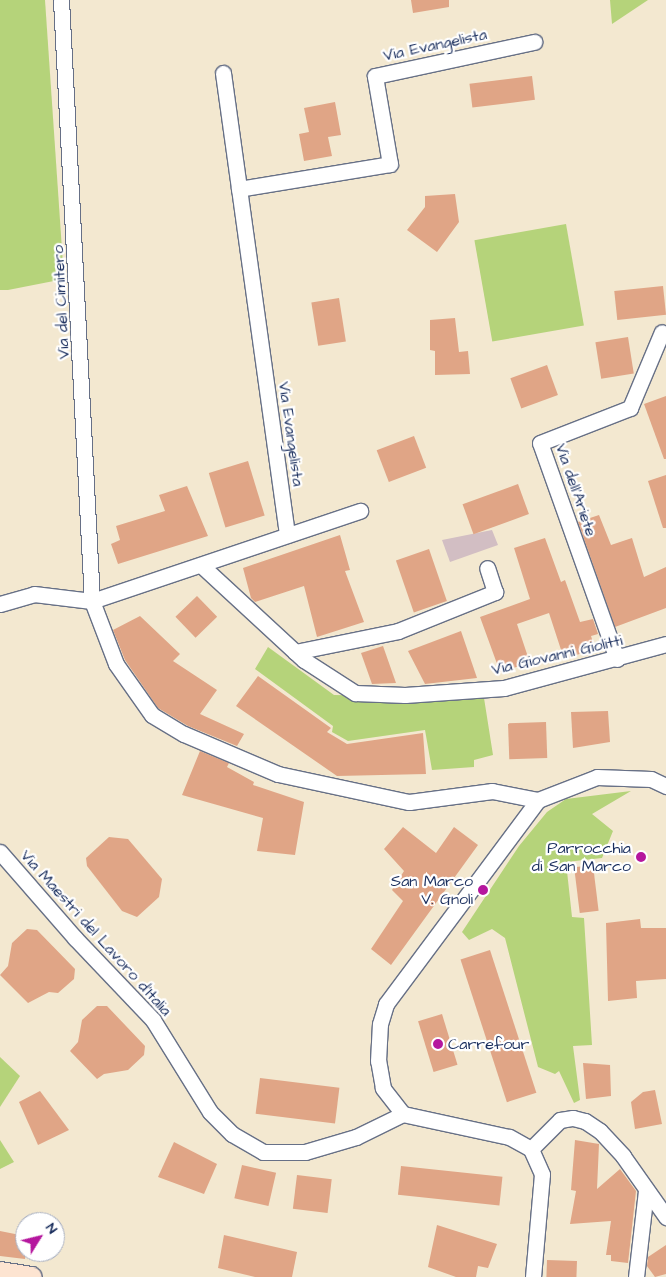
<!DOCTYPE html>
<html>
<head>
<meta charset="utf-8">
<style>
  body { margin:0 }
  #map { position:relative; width:666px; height:1277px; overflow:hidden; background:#f3e8d0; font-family:"Architects Daughter",sans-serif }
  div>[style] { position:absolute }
  .industrial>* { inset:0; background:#d2bec3 }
  .green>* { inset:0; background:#b5d37a; transform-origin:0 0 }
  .building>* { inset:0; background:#e0a586; transform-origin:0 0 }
  .roads { filter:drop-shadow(1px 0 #677086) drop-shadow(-1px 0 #677086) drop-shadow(0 1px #677086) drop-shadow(0 -1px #677086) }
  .street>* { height:15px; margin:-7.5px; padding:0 7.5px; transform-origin:7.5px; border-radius:7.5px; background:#fff }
  .secondary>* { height:20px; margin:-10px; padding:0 10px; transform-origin:10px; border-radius:10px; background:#fde4d1 }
  .dots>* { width:14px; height:14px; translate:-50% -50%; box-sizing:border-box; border:2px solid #fff; border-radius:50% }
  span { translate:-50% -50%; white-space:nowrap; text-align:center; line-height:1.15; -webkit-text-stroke:4.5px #fff; paint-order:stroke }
  .street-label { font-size:16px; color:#1b2f5e }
  .poi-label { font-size:16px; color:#1b2f5e }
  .right { translate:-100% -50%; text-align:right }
  .left { translate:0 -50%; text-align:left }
  .north { position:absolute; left:15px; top:1212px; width:50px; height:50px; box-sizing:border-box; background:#fff; border:1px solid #a4acbf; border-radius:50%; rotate:54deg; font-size:14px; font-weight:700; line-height:20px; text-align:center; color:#1b2f5e }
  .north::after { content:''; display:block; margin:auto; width:18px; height:22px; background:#b5179e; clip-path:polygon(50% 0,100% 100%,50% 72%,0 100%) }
</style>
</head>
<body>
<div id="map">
  <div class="industrial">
    <div style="clip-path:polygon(492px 530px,498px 545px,450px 562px,442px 540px)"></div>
  </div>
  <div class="green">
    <div style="clip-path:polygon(0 0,45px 0,64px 279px,8px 290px,0 290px)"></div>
    <div style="clip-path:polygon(610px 0,648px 0,612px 24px)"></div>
    <div style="left:566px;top:224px;width:103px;height:93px;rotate:80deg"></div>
    <div style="clip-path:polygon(268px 647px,334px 695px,484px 698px,493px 755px,474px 760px,474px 767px,432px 770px,425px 730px,348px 741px,332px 732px,333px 726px,255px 669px)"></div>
    <div style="clip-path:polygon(631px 791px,592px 814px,613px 831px,602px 858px,566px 862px,572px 917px,584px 918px,592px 1045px,573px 1046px,580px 1100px,574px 1103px,559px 1071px,555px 1074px,538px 1067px,505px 938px,492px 929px,469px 940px,462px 932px,519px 846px,547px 812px,566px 799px)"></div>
    <div style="clip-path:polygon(0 1057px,20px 1076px,0 1107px)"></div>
    <div style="clip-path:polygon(0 1140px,14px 1162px,0 1169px)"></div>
  </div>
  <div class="building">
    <div style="clip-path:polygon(411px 0,449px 0,449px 7px,413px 13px)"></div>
    <div style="left:532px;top:76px;width:24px;height:63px;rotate:83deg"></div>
    <div style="clip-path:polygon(335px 102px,341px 135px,328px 137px,332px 156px,304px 161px,299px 134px,309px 132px,304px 108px)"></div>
    <div style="clip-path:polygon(455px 194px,459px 222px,437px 252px,407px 230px,425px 207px,425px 196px)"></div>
    <div style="left:663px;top:286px;width:29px;height:49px;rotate:84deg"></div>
    <div style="left:339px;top:298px;width:44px;height:28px;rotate:81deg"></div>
    <div style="clip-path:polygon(455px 318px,459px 352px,468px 351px,470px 374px,435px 375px,435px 351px,430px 350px,430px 320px)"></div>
    <div style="left:628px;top:337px;width:37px;height:33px;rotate:81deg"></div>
    <div style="left:547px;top:365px;width:32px;height:39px;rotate:70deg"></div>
    <div style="clip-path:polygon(666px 396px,666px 459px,664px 459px,644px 404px)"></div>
    <div style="left:414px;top:436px;width:34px;height:40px;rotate:69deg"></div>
    <div style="left:248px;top:461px;width:57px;height:41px;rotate:73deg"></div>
    <div style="clip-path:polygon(666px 475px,666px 528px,663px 528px,648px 481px)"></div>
    <div style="left:518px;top:484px;width:32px;height:59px;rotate:70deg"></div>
    <div style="clip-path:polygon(187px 486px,208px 536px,118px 564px,111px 544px,120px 540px,116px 526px,165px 511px,159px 495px)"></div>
    <div style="clip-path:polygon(599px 515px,611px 545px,632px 538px,644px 577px,666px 567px,666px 608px,615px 627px,578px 522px)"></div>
    <div style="clip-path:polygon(340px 535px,350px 570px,345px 571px,364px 622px,317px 637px,304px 586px,255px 602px,251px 598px,243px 568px)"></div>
    <div style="clip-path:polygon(545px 538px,561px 582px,565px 580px,580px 622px,593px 619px,598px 634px,591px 636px,595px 649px,564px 659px,549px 613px,517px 624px,530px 663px,500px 672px,480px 617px,530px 599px,514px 548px)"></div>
    <div style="left:429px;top:549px;width:55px;height:35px;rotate:71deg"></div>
    <div style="left:197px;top:596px;width:29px;height:30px;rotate:46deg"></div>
    <div style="clip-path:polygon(140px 616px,180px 654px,173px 661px,217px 690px,200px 714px,244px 734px,237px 746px,188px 726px,158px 708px,125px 660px,113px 630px)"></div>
    <div style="clip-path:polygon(461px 631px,477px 678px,425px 684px,408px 651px)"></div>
    <div style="clip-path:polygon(383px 646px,396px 683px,372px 684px,361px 653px)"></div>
    <div style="clip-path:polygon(258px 676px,331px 728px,327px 732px,347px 744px,423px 733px,426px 774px,337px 776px,236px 706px)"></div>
    <div style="clip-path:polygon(608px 711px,610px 742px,573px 748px,571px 712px)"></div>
    <div style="left:546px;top:722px;width:36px;height:38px;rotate:88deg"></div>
    <div style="clip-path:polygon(200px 751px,229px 763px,227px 767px,254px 782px,253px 785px,304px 802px,295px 855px,257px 851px,263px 818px,182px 795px)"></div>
    <div style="clip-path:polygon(403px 827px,436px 853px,454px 827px,478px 845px,391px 965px,371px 949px,403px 901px,392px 890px,404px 871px,384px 849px)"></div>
    <div style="clip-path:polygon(109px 837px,128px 839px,162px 879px,159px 897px,137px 917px,122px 911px,87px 866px,86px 858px)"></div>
    <div style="left:593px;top:865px;width:46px;height:19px;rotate:83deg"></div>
    <div style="clip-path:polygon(640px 919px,641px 928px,666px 928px,666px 979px,636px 981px,637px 998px,608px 1001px,606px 923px)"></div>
    <div style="clip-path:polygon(27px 929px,37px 930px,75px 969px,74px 979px,58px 993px,49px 992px,28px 1003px,0 975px,8px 966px,12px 943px)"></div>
    <div style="left:490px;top:950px;width:150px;height:31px;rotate:72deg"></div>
    <div style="clip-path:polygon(97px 1006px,107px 1006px,145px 1046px,144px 1055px,128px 1070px,104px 1074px,97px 1079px,70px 1051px,78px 1042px,82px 1020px)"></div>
    <div style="left:442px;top:1014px;width:53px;height:25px;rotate:73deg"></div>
    <div style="clip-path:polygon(583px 1063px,610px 1065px,611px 1096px,586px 1099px)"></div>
    <div style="left:260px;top:1078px;width:80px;height:36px;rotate:7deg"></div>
    <div style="clip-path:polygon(655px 1090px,662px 1124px,635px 1129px,631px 1102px,643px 1092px)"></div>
    <div style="clip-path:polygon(40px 1091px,69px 1130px,38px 1145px,19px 1102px)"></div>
    <div style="clip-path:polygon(575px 1140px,599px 1144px,597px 1189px,620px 1169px,636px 1191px,628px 1263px,611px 1261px,611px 1255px,606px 1255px,611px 1221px,570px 1224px,576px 1191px,571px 1190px)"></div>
    <div style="clip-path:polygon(174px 1142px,217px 1164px,204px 1194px,158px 1177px)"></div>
    <div style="left:242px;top:1165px;width:35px;height:34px;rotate:13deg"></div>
    <div style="left:401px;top:1166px;width:102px;height:29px;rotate:6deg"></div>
    <div style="left:297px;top:1175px;width:35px;height:34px;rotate:7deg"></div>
    <div style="clip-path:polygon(437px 1225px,497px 1244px,488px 1268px,478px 1266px,476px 1277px,456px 1277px,428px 1267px)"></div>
    <div style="clip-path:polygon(0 1231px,25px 1236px,25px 1259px,0 1256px)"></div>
    <div style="clip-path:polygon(224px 1235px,297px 1252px,292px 1277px,255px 1277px,218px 1268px)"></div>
    <div style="clip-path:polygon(666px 1245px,666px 1274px,655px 1277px,647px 1266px,648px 1257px)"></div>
    <div style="left:547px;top:1260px;width:30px;height:17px;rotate:2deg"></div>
  </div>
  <div class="roads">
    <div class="street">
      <div style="left:61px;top:0;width:602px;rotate:87.05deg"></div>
      <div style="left:92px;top:601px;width:67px;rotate:69.1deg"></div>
      <div style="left:116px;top:664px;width:62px;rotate:54.8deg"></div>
      <div style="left:152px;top:715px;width:37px;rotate:31deg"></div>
      <div style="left:184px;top:734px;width:102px;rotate:23.1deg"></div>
      <div style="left:278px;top:774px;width:134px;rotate:12.1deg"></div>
      <div style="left:409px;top:802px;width:84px;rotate:-7.5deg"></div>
      <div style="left:492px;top:791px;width:47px;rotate:11.1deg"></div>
      <div style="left:223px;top:73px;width:466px;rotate:82.1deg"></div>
      <div style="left:239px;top:189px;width:153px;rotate:-9.4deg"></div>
      <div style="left:390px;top:164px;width:89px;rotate:-99.7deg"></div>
      <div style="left:375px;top:76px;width:163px;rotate:-12.1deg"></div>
      <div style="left:201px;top:565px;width:140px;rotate:42.7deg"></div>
      <div style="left:304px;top:660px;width:61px;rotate:32.9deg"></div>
      <div style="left:355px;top:693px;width:50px;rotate:2.3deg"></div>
      <div style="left:405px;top:695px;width:99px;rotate:-4deg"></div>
      <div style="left:504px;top:688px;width:168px;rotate:-15.2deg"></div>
      <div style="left:0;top:604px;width:35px;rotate:-16deg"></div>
      <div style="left:34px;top:594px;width:58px;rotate:6.9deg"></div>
      <div style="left:92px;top:601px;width:283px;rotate:-18.6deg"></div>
      <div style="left:295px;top:652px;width:105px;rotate:-11.5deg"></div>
      <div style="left:398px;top:631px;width:105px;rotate:-21.9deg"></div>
      <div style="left:495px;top:592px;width:25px;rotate:-108deg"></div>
      <div style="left:617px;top:659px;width:229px;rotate:-109.6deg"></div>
      <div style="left:540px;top:443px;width:97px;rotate:-21.3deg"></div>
      <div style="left:630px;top:408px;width:82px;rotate:-67.2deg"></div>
      <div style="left:0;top:852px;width:114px;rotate:48.9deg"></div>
      <div style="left:75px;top:938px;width:113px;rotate:46.4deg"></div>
      <div style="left:153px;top:1020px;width:108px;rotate:58.2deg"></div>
      <div style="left:210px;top:1112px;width:31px;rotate:45deg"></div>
      <div style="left:232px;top:1134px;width:36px;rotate:30deg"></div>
      <div style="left:263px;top:1152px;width:42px"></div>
      <div style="left:305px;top:1152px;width:53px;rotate:-16.4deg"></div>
      <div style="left:356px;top:1137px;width:52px;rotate:-26.1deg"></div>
      <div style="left:531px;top:1149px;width:41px;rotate:-45deg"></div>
      <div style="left:560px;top:1120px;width:13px;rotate:-9deg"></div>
      <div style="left:573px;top:1118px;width:12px;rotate:14deg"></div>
      <div style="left:585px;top:1121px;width:18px;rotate:34deg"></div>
      <div style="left:600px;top:1131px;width:34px;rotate:47deg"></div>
      <div style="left:623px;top:1156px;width:75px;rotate:54.8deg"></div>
      <div style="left:533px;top:1277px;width:103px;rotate:-85deg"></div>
      <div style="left:542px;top:1174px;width:27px;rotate:-114deg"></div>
      <div style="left:531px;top:1149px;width:25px;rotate:-151deg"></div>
      <div style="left:509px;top:1137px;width:108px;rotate:-167.8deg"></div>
      <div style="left:403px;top:1114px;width:33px;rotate:-128deg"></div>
      <div style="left:383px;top:1088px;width:27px;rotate:-100deg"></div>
      <div style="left:378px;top:1061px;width:37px;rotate:-87deg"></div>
      <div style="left:380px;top:1024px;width:21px;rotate:-73deg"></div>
      <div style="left:386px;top:1004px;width:254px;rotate:-53.3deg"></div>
      <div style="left:538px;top:800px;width:63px;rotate:-21.3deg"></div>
      <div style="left:597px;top:777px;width:54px;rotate:2.1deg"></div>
      <div style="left:651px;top:779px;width:17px;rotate:25deg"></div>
      <div style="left:636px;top:1277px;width:88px;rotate:-83.4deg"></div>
    </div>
    <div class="secondary">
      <div style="left:0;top:1272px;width:32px;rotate:9deg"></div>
    </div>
  </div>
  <div class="dots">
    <div style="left:641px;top:857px;background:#b5179e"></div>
    <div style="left:483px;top:890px;background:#b5179e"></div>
    <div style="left:438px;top:1044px;background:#b5179e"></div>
  </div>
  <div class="street-label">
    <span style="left:435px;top:45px;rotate:-12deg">Via Evangelista</span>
    <span style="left:61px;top:302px;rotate:-93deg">Via del Cimitero</span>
    <span style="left:291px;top:434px;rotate:82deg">Via Evangelista</span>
    <span style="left:576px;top:490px;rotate:71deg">Via dell'Ariete</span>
    <span style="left:557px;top:655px;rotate:-13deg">Via Giovanni Giolitti</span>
    <span style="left:96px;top:933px;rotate:48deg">Via Maestri del Lavoro d'Italia</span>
  </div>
  <div class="poi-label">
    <span class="right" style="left:631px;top:857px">Parrocchia<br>di San Marco</span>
    <span class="right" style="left:473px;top:890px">San Marco<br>V. Gnoli</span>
    <span class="left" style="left:448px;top:1044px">Carrefour</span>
  </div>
  <div class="north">N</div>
</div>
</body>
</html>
